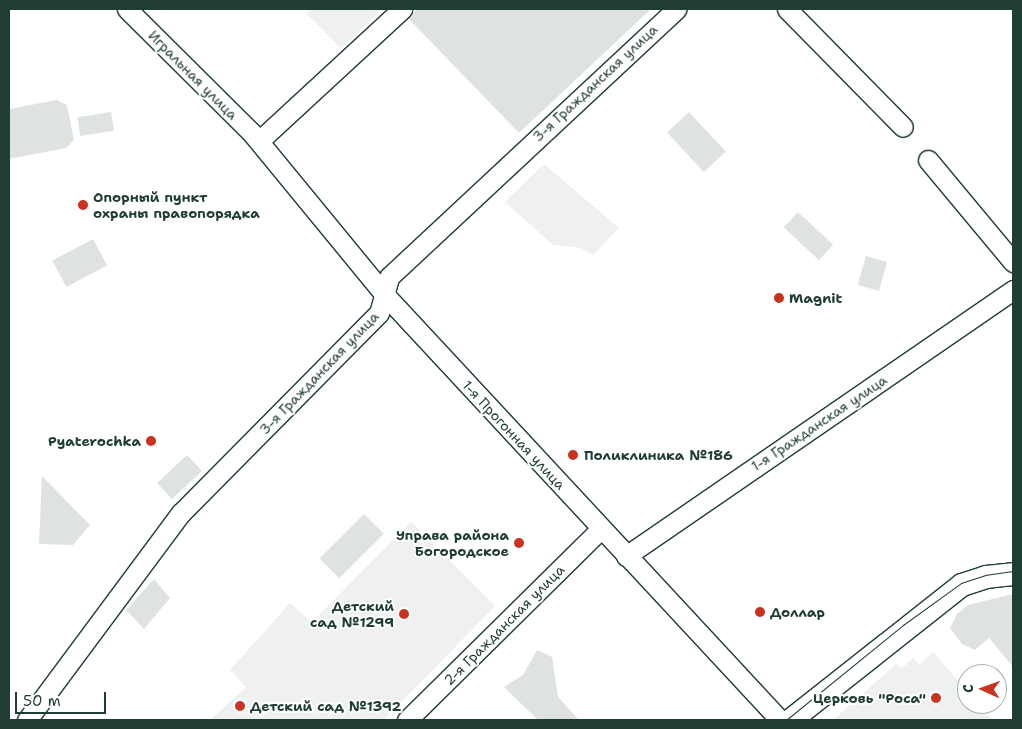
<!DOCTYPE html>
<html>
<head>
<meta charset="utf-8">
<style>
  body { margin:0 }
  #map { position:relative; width:1022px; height:729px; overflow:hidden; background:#fff; font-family:"Shantell Sans",sans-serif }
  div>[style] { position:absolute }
  .built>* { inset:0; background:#eef1f0 }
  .green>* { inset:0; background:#dee3e2; transform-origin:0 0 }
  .roads { filter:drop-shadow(1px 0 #1f3d34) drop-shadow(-1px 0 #1f3d34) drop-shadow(0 1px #1f3d34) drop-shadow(0 -1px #1f3d34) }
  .minor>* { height:19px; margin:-9.5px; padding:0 9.5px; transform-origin:9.5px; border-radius:9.5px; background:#fff }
  .major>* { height:22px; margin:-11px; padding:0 11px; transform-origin:11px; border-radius:11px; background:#fff }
  .tram>* { height:1px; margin:-0.5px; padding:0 0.5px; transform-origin:0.5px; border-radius:0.5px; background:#1f3d34 }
  .dots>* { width:14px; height:14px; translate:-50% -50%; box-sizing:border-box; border:2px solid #fff; border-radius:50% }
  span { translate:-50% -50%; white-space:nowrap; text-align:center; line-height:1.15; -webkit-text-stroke:4px #fff; paint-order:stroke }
  .street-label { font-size:14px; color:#1f3d34 }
  .poi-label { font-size:14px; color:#1f3d34; font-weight:700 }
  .left { translate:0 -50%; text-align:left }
  .right { translate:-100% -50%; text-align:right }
  .frame { position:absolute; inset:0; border:10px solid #1f3d34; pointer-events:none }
  .north { position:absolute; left:957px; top:664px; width:50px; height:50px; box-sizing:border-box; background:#fff; border:1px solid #a5b1ae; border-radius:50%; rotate:272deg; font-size:14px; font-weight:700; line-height:20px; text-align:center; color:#1f3d34 }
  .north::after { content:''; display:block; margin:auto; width:18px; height:22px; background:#c8321e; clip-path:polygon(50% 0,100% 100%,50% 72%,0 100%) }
  .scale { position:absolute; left:15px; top:692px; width:91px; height:22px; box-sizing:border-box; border:2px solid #1f3d34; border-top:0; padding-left:6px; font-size:15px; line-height:18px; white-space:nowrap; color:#1f3d34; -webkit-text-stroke:4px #fff; paint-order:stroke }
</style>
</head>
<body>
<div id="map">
  <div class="built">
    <div style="clip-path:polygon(310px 9px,382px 9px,341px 49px,306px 13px)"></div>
    <div style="clip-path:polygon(544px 164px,619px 228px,593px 255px,581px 248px,553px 245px,505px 202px)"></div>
    <div style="clip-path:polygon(411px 522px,495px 606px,384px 720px,210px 720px,246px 687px,230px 670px,290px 603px,312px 622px)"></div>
    <div style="clip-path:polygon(933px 652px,967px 691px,967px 704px,978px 704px,992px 720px,833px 720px,896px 664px,901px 669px,913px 658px,919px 665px)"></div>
  </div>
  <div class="green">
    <div style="clip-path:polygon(417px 9px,651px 9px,519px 133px,408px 18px)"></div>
    <div style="clip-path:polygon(57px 100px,67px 105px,74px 140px,66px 148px,9px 159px,9px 109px)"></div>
    <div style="left:111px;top:112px;width:19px;height:34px;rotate:81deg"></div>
    <div style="left:689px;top:112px;width:54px;height:30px;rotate:47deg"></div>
    <div style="left:798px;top:212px;width:48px;height:21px;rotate:43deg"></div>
    <div style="left:93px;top:239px;width:30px;height:46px;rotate:62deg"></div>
    <div style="left:866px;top:256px;width:22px;height:30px;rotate:16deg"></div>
    <div style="left:187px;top:455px;width:22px;height:41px;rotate:47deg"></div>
    <div style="clip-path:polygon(42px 476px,90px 525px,73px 545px,39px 544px)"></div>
    <div style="left:364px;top:514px;width:28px;height:63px;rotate:45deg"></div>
    <div style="clip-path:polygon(154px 579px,170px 598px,144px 629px,126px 610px)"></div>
    <div style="clip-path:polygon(1013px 594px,1013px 667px,989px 638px,975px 650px,962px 644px,950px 628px,957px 614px,968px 605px)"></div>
    <div style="clip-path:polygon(537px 650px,552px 657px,558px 697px,579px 720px,538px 720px,504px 687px,523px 675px)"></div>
  </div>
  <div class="roads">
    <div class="minor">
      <div style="left:127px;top:9px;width:175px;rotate:44.8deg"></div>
      <div style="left:251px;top:132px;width:211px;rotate:50.6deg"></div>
      <div style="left:385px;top:295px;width:580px;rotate:47.1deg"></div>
      <div style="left:787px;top:9px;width:165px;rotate:45.5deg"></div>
      <div style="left:259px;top:141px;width:195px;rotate:-42.7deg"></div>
      <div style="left:928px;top:160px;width:133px;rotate:50.2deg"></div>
      <div style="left:626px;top:556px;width:470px;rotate:-34.5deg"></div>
      <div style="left:27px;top:720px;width:258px;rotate:-53.4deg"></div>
      <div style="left:181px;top:513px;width:281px;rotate:-45.3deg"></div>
      <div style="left:379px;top:313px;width:37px;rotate:-74deg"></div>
      <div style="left:389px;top:277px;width:393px;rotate:-43deg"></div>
      <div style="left:407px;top:720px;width:272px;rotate:-44.6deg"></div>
    </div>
    <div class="major">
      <div style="left:791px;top:720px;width:218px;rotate:-38.3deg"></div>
      <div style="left:962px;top:585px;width:25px;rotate:-18deg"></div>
      <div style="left:986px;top:577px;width:27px;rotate:-6deg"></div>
    </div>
  </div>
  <div class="tram">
    <div style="left:786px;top:720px;width:151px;rotate:-39.1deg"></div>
    <div style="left:903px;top:625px;width:72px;rotate:-35.9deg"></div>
    <div style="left:961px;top:583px;width:25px;rotate:-18deg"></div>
    <div style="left:985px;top:575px;width:28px;rotate:-8deg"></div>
  </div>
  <div class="dots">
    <div style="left:83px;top:205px;background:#c8321e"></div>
    <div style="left:779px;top:298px;background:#c8321e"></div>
    <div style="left:151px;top:441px;background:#c8321e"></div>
    <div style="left:573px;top:455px;background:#c8321e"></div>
    <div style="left:519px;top:543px;background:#c8321e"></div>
    <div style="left:760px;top:612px;background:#c8321e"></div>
    <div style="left:404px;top:614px;background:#c8321e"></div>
    <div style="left:936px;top:698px;background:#c8321e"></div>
    <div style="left:240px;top:706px;background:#c8321e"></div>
  </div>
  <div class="street-label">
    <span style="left:193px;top:75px;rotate:45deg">Игральная улица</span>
    <span style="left:595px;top:83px;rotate:-43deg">3-я Гражданская улица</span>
    <span style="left:319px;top:373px;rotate:-46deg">3-я Гражданская улица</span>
    <span style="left:819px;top:423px;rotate:-34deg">1-я Гражданская улица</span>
    <span style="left:514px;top:435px;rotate:47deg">1-я Прогонная улица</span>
    <span style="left:504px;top:625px;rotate:-45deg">2-я Гражданская улица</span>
  </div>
  <div class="poi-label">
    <span class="left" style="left:93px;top:205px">Опорный пункт<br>охраны правопорядка</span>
    <span class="left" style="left:789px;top:298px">Magnit</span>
    <span class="right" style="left:141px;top:441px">Pyaterochka</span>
    <span class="left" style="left:584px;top:455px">Поликлиника №186</span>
    <span class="right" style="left:509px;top:543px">Управа района<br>Богородское</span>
    <span class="right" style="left:394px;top:614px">Детский<br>сад №1299</span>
    <span class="left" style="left:770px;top:612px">Доллар</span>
    <span class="right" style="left:926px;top:698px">Церковь "Роса"</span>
    <span class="left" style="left:250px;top:706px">Детский сад №1392</span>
  </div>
  <div class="frame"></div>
  <div class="north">С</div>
  <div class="scale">50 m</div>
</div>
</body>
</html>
